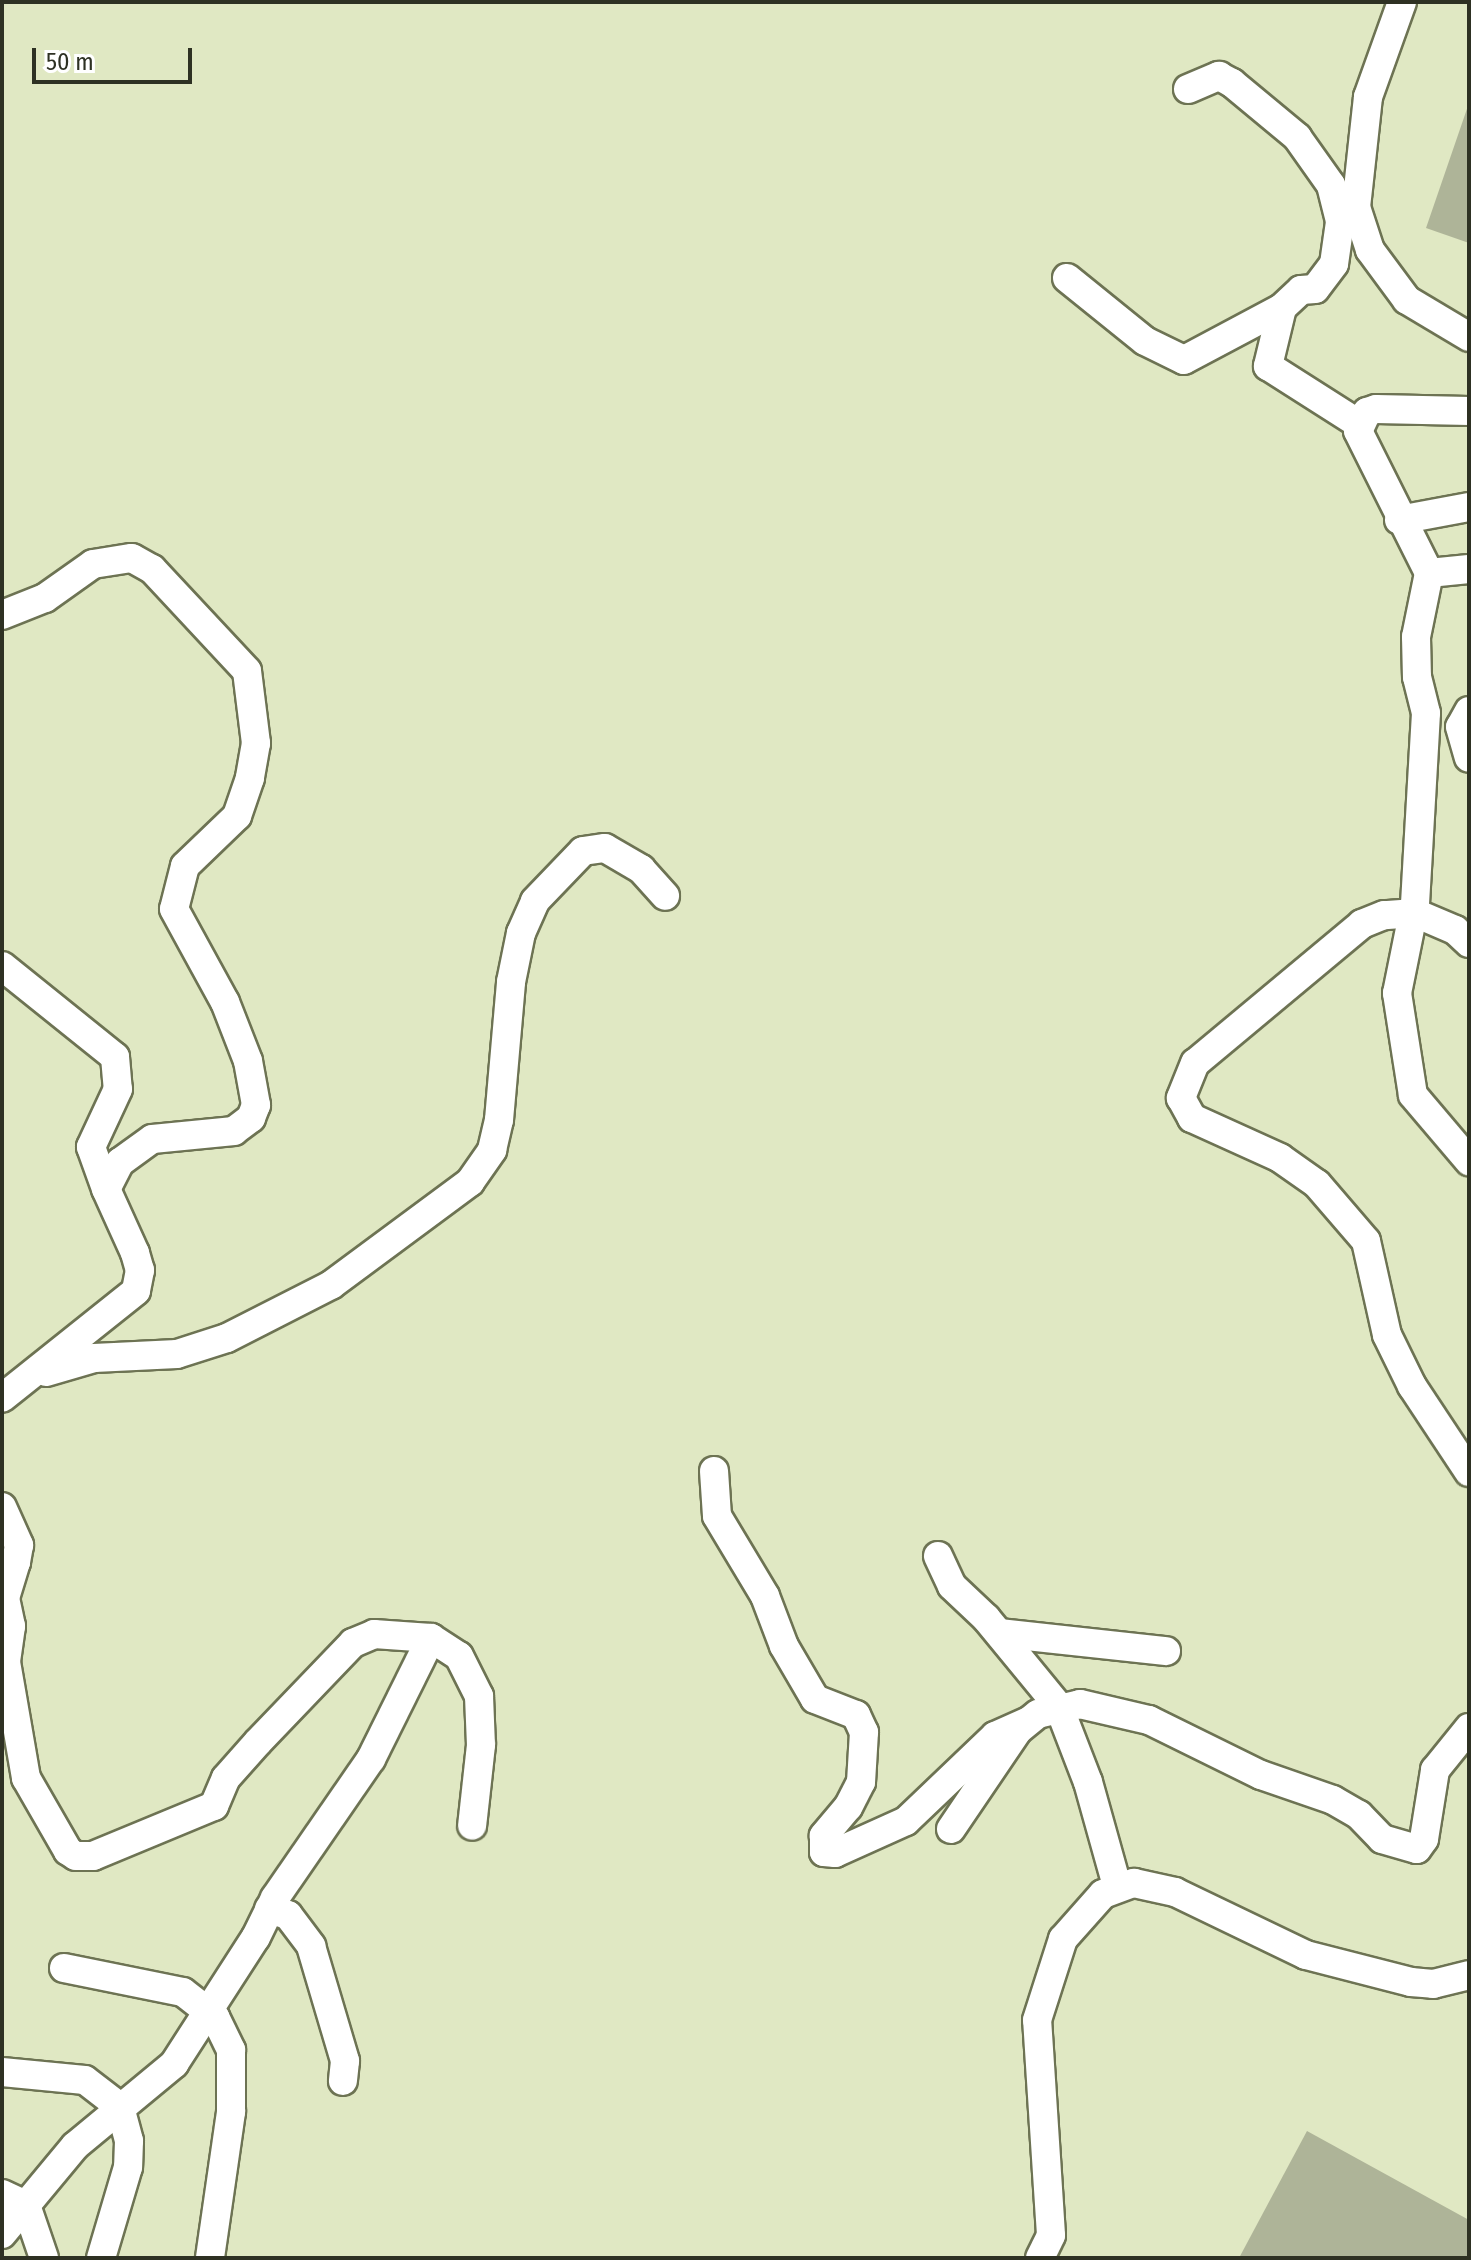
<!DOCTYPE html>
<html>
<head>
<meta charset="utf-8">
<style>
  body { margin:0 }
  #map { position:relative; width:1471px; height:2260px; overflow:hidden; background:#e0e8c3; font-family:"Fira Sans Condensed",sans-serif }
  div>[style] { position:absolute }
  .green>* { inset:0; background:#aeb498 }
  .roads { filter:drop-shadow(2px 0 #6d7353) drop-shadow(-2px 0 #6d7353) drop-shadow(0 2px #6d7353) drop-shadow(0 -2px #6d7353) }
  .minor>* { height:28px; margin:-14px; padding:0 14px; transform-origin:14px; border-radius:14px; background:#fff }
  span { translate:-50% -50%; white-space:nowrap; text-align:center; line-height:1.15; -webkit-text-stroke:6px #fff; paint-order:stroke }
  .frame { position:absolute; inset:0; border:4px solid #2e3123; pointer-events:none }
  .scale { position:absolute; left:32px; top:48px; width:160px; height:36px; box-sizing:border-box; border:4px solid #2e3123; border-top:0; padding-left:10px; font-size:24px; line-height:28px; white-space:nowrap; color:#2e3123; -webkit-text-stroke:6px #fff; paint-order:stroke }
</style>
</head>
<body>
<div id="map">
  <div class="green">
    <div style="clip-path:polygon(1469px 103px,1469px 243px,1426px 228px)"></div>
    <div style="clip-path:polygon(1307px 2131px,1469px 2220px,1469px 2258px,1239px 2258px)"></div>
  </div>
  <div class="roads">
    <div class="minor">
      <div style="left:1402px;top:2px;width:101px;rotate:109.7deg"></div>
      <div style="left:1368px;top:97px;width:111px;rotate:96.2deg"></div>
      <div style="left:1356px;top:207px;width:45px;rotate:72deg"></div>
      <div style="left:1370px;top:250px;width:62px;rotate:53.5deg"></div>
      <div style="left:1407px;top:300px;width:72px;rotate:30.8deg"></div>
      <div style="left:1188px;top:89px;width:34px;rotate:-23deg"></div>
      <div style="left:1219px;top:76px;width:15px;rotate:28deg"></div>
      <div style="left:1232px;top:83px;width:85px;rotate:39.7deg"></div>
      <div style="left:1297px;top:137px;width:59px;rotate:54.7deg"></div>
      <div style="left:1331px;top:185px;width:38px;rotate:76deg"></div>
      <div style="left:1340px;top:222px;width:42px;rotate:98.1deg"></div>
      <div style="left:1334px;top:264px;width:31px;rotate:127deg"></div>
      <div style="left:1315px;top:289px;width:14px;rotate:176deg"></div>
      <div style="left:1301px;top:290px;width:26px;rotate:137deg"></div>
      <div style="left:1282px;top:308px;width:60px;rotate:103.6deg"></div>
      <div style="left:1268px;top:366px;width:108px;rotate:32.5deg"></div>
      <div style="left:1067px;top:278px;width:100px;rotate:38.9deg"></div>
      <div style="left:1145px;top:341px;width:43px;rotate:26deg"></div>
      <div style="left:1184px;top:360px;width:111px;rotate:-28deg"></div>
      <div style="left:1469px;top:411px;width:93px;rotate:-178.8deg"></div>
      <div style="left:1376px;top:409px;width:9px;rotate:162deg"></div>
      <div style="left:1367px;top:412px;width:21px;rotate:115deg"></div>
      <div style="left:1358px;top:431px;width:159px;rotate:63.4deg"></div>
      <div style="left:1429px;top:573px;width:65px;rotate:101.5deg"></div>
      <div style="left:1416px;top:637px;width:40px;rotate:88.6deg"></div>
      <div style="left:1417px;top:677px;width:37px;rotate:76deg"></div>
      <div style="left:1426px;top:713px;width:191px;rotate:93.3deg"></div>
      <div style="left:1415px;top:904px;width:91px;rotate:101.4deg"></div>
      <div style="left:1397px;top:993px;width:103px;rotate:81.1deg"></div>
      <div style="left:1413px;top:1095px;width:87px;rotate:49.7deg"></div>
      <div style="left:1399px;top:520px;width:71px;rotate:-10.5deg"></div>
      <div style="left:1429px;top:573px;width:40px;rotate:-5.7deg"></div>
      <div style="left:2px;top:615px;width:46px;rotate:-21.6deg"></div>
      <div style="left:45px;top:598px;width:59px;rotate:-35.3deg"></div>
      <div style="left:93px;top:564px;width:39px;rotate:-9deg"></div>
      <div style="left:132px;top:558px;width:23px;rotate:29deg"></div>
      <div style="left:152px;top:569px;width:139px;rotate:47deg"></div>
      <div style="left:247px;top:671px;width:73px;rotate:82.9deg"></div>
      <div style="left:256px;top:743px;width:36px;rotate:100deg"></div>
      <div style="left:250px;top:778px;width:40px;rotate:108.9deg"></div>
      <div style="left:237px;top:816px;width:72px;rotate:136.1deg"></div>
      <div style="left:185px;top:866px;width:44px;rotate:104.3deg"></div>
      <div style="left:174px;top:909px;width:106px;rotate:61.3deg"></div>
      <div style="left:225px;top:1002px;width:63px;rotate:68.7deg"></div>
      <div style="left:248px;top:1061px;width:45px;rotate:79.7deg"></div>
      <div style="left:256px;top:1105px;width:14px;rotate:111deg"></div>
      <div style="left:251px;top:1118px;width:21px;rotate:143deg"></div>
      <div style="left:234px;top:1131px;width:82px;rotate:174.4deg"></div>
      <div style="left:152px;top:1139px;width:39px;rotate:144deg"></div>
      <div style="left:120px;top:1162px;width:30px;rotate:117deg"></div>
      <div style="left:106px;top:1189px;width:70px;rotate:65.6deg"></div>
      <div style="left:135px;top:1253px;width:18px;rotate:74deg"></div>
      <div style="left:140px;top:1270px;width:21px;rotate:101deg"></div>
      <div style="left:136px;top:1291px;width:171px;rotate:141.4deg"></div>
      <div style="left:1469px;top:711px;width:18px;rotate:119deg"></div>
      <div style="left:1460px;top:727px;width:32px;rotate:74deg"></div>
      <div style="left:1469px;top:943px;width:19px;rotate:-137deg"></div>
      <div style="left:1455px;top:930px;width:43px;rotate:-157deg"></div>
      <div style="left:1415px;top:913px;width:31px;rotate:176deg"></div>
      <div style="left:1384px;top:915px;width:24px;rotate:158deg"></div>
      <div style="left:1362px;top:924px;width:217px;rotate:140.2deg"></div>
      <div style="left:1195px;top:1063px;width:38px;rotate:112deg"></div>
      <div style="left:1181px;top:1098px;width:23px;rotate:61deg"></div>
      <div style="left:1192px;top:1118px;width:97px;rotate:24.4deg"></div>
      <div style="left:1280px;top:1158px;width:45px;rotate:35.1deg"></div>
      <div style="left:1317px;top:1184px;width:75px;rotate:49.3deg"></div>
      <div style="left:1366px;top:1241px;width:96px;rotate:77.4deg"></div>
      <div style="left:1387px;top:1335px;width:57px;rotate:63.9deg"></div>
      <div style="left:1412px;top:1386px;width:103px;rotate:56.5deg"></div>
      <div style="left:2px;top:966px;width:145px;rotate:38.8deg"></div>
      <div style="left:115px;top:1057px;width:32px;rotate:85deg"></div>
      <div style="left:118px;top:1089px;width:64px;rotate:115deg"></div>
      <div style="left:91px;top:1147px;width:45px;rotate:70.3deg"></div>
      <div style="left:46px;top:1372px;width:50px;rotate:-16.3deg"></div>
      <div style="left:94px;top:1358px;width:83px;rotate:-2.8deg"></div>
      <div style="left:177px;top:1354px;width:52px;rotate:-17.7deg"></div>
      <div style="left:227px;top:1338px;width:117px;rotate:-27deg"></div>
      <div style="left:331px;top:1285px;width:173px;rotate:-36.5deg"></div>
      <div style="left:470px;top:1182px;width:39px;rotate:-55deg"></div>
      <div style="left:492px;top:1150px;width:31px;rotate:-77deg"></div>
      <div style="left:499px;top:1120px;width:139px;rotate:-85deg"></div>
      <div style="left:511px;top:982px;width:50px;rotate:-78.5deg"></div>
      <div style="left:521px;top:933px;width:35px;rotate:-66deg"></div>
      <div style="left:535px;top:901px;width:69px;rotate:-46.2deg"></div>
      <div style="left:583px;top:851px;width:22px;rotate:-8deg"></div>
      <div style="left:605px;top:848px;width:42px;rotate:30.3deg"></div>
      <div style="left:641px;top:869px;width:36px;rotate:48deg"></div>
      <div style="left:714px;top:1471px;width:45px;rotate:86.2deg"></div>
      <div style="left:717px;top:1516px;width:93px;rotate:59deg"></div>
      <div style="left:765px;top:1596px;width:53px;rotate:69.2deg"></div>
      <div style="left:784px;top:1646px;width:61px;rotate:59.7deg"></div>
      <div style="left:815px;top:1699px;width:44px;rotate:21.3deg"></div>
      <div style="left:856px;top:1715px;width:19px;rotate:65deg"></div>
      <div style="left:864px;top:1732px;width:50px;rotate:93.4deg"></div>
      <div style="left:861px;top:1782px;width:28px;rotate:117deg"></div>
      <div style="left:848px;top:1807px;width:38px;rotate:130deg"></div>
      <div style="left:824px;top:1836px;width:16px;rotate:90deg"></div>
      <div style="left:824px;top:1852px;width:11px;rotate:5deg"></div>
      <div style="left:835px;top:1853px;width:78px;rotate:-24.3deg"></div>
      <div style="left:906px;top:1821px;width:123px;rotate:-43.7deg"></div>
      <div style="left:995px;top:1736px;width:35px;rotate:-24deg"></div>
      <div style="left:2px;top:1507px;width:42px;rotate:65.9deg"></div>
      <div style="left:19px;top:1545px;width:17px;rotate:100deg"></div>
      <div style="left:16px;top:1562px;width:17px;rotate:135deg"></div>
      <div style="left:938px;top:1556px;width:33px;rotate:65deg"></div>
      <div style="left:952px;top:1586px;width:47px;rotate:43.3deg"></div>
      <div style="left:986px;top:1618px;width:115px;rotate:50.6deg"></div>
      <div style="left:1059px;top:1707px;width:80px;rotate:68.9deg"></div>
      <div style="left:1088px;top:1782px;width:108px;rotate:74.4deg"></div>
      <div style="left:16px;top:1562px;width:38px;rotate:107deg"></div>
      <div style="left:5px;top:1598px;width:29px;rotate:78deg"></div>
      <div style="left:11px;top:1626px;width:36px;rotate:98deg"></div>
      <div style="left:6px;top:1662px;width:118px;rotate:80.2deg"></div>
      <div style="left:26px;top:1778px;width:84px;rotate:60.1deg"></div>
      <div style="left:68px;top:1851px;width:9px;rotate:32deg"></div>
      <div style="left:76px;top:1856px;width:17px"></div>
      <div style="left:93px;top:1856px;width:131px;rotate:-22.5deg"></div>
      <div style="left:214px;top:1806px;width:30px;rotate:-67deg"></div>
      <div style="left:226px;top:1778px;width:48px;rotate:-48.4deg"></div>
      <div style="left:258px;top:1742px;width:137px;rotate:-46.2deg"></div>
      <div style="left:353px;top:1643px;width:23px;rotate:-23deg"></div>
      <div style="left:374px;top:1634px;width:57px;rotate:4deg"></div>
      <div style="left:431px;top:1638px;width:33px;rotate:33deg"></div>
      <div style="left:459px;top:1656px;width:45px;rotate:63.4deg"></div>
      <div style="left:479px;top:1696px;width:49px;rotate:87.7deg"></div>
      <div style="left:481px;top:1745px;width:81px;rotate:96.3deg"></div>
      <div style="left:999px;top:1633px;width:168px;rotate:6.2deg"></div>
      <div style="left:951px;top:1829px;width:120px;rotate:-55.9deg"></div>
      <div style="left:1018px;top:1730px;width:26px;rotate:-39deg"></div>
      <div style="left:1038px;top:1714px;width:43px;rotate:-13.4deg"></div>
      <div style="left:1080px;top:1704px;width:71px;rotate:13.1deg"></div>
      <div style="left:1149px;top:1720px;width:125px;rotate:26.2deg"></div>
      <div style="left:1261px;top:1775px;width:76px;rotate:19.1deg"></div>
      <div style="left:1333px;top:1800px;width:30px;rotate:30deg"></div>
      <div style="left:1359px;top:1815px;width:33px;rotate:46deg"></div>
      <div style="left:1382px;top:1839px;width:36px;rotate:16deg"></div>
      <div style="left:1417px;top:1849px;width:12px;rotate:-55deg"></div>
      <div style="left:1424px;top:1839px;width:70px;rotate:-80.9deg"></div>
      <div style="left:1435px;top:1770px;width:54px;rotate:-51deg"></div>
      <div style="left:269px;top:1909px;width:20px;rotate:18deg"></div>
      <div style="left:288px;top:1915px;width:39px;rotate:53deg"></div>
      <div style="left:311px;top:1946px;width:120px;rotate:73.5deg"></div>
      <div style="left:345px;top:2061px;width:20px;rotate:96deg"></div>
      <div style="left:64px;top:1968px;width:121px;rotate:11.4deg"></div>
      <div style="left:183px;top:1992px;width:41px;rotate:38deg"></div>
      <div style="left:215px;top:2017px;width:37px;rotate:64deg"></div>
      <div style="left:231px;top:2050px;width:62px;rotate:90deg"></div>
      <div style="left:231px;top:2112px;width:148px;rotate:98.2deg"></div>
      <div style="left:2px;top:2072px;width:83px;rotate:5.5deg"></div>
      <div style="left:85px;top:2080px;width:44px;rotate:37.6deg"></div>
      <div style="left:120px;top:2107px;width:35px;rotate:75deg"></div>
      <div style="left:129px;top:2141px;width:26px;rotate:92deg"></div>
      <div style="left:128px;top:2167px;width:95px;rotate:106.5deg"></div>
      <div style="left:2px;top:2194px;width:26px;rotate:25deg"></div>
      <div style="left:26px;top:2205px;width:56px;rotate:71.2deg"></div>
      <div style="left:2px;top:2234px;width:114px;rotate:-50.3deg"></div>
      <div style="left:75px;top:2146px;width:129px;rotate:-39.6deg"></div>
      <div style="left:174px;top:2064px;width:151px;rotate:-57.2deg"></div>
      <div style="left:256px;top:1937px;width:43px;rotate:-64deg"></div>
      <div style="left:275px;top:1898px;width:169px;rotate:-55.4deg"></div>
      <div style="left:371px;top:1759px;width:135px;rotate:-63.6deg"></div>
      <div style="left:1040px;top:2258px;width:25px;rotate:-64deg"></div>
      <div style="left:1051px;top:2235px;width:215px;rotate:-93.7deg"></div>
      <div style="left:1037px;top:2020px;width:85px;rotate:-72.2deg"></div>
      <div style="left:1063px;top:1939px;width:60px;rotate:-48.4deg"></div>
      <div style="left:1103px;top:1894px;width:33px;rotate:-20deg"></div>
      <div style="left:1134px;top:1883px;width:42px;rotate:12.4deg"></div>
      <div style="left:1175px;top:1892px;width:145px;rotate:25.7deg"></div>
      <div style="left:1306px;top:1955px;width:108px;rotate:14.4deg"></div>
      <div style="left:1411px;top:1982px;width:22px;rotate:5deg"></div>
      <div style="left:1433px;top:1984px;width:37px;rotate:-14deg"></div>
    </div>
  </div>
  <div class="frame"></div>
  <div class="scale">50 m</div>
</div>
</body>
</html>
